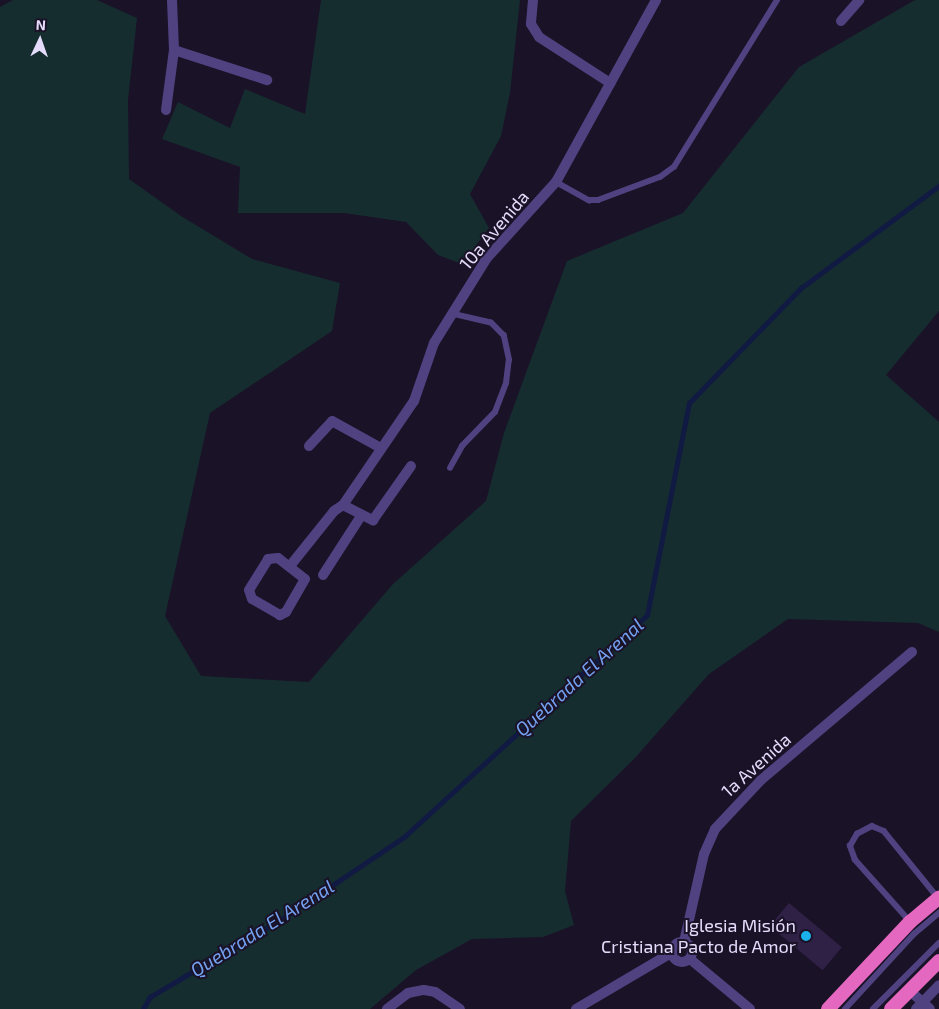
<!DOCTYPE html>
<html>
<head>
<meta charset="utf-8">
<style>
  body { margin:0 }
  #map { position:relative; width:939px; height:1009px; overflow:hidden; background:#1a1227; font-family:"Exo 2",sans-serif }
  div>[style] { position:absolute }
  .green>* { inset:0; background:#162d30 }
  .stream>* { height:4.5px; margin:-2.25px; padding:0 2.25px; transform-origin:2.25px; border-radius:2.25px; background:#101a42 }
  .building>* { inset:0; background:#2f2046; transform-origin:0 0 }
  .service>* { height:5.5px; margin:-2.75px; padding:0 2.75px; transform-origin:2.75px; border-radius:2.75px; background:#504281 }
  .minor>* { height:10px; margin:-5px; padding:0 5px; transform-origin:5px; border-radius:5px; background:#504281 }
  .minor>.ring { margin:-5px; padding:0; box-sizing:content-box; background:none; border:10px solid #504281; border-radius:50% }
  .tertiary>* { height:10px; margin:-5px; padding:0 5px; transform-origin:5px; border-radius:5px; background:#504281 }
  .trunk>* { height:14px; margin:-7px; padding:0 7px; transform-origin:7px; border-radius:7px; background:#e468c0 }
  .dots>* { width:14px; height:14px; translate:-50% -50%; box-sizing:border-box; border:2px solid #1a1227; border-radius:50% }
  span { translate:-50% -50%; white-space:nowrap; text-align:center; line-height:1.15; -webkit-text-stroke:4px #1a1227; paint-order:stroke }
  .street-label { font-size:18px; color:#e5dcfc }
  .poi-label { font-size:18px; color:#e5dcfc }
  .right { translate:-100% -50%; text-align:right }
  .water-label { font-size:19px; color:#74a1f1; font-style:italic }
  .north { position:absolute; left:15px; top:15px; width:50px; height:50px; -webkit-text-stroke:4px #1a1227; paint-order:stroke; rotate:3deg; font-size:14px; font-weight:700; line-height:20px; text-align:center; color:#e5dcfc }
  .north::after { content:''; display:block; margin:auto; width:18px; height:22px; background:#e5dcfc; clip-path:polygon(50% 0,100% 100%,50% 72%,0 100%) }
</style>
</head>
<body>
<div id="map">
  <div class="green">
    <div style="clip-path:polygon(13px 0,97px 0,137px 18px,128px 100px,129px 179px,181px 216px,252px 259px,340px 283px,332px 331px,210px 413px,165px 616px,201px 676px,309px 682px,393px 584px,486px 501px,504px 433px,567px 261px,683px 213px,799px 67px,915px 0,939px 0,939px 311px,886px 375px,939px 422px,939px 632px,918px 623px,788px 619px,709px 674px,634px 759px,571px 821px,565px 891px,574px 925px,543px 937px,472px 939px,416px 970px,370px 1009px,0 1009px,0 7px)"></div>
    <div style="clip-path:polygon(321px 0,520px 0,510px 93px,501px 136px,470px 194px,489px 228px,462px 264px,438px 255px,406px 222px,344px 213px,238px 213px,240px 167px,162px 139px,178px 102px,230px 128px,245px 89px,305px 114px)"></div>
  </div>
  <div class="stream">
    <div style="left:143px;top:1009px;width:14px;rotate:-60deg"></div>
    <div style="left:150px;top:997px;width:157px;rotate:-30.7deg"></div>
    <div style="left:285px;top:917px;width:143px;rotate:-33.9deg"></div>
    <div style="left:404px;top:837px;width:329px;rotate:-42.4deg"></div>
    <div style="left:647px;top:615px;width:216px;rotate:-78.8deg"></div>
    <div style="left:689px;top:403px;width:161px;rotate:-45.8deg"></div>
    <div style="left:801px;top:288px;width:172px;rotate:-36.5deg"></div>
  </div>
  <div class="building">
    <div style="left:789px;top:903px;width:69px;height:30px;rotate:40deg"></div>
  </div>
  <div class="service">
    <div style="left:556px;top:182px;width:38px;rotate:29deg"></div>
    <div style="left:589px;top:200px;width:9px"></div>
    <div style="left:598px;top:200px;width:66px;rotate:-20.4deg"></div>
    <div style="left:660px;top:177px;width:17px;rotate:-36deg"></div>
    <div style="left:674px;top:167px;width:196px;rotate:-58.3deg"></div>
    <div style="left:450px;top:468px;width:25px;rotate:-61deg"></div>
    <div style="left:462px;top:446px;width:47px;rotate:-45.9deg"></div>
    <div style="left:495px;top:412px;width:31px;rotate:-69deg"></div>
    <div style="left:506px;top:383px;width:23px;rotate:-83deg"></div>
    <div style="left:509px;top:360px;width:25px;rotate:-102deg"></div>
    <div style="left:504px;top:336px;width:18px;rotate:-135deg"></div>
    <div style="left:491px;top:323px;width:40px;rotate:-167deg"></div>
    <div style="left:910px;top:922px;width:83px;rotate:-131.6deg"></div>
    <div style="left:855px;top:860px;width:15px;rotate:-110deg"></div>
    <div style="left:850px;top:846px;width:14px;rotate:-60deg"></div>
    <div style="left:857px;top:834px;width:17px;rotate:-28deg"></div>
    <div style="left:872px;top:826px;width:13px;rotate:23deg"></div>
    <div style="left:884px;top:831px;width:87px;rotate:51deg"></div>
    <div style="left:845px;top:1009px;width:102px;rotate:-47.4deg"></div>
    <div style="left:914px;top:934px;width:33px;rotate:-40deg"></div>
    <div style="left:873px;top:1009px;width:93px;rotate:-45deg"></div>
  </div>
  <div class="minor">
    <div style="left:172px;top:0;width:50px;rotate:87.7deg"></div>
    <div style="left:174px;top:50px;width:98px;rotate:17.9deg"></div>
    <div style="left:533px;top:0;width:24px;rotate:95deg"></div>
    <div style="left:531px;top:24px;width:15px;rotate:58deg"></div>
    <div style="left:539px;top:37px;width:85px;rotate:32.9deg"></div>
    <div style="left:841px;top:21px;width:28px;rotate:-49deg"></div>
    <div style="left:166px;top:110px;width:61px;rotate:-82.4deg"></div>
    <div style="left:309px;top:446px;width:34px;rotate:-47deg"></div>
    <div style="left:332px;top:421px;width:56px;rotate:28.9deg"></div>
    <div style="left:343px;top:505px;width:34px;rotate:27deg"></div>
    <div style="left:373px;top:520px;width:66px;rotate:-54.9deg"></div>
    <div style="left:278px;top:558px;width:34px;rotate:38deg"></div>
    <div style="left:305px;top:579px;width:38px;rotate:120deg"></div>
    <div style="left:286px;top:612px;width:7px;rotate:153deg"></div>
    <div style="left:280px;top:615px;width:32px;rotate:-150deg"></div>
    <div style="left:252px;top:599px;width:9px;rotate:-108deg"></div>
    <div style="left:249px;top:590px;width:36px;rotate:-58deg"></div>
    <div style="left:268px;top:559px;width:10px;rotate:-6deg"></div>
    <div style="left:290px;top:566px;width:70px;rotate:-51.3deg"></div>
    <div style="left:334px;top:511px;width:11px;rotate:-34deg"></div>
    <div style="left:343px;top:505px;width:126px;rotate:-55.7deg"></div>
    <div style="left:414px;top:401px;width:61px;rotate:-71deg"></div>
    <div style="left:434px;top:343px;width:100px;rotate:-58.1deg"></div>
    <div style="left:487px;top:258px;width:103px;rotate:-47.8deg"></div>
    <div style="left:556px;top:182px;width:208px;rotate:-61.2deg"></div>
    <div style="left:323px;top:575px;width:70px;rotate:-57.2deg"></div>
    <div class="ring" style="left:672px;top:942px;width:10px;height:10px"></div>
    <div style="left:684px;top:942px;width:90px;rotate:-77.2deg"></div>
    <div style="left:704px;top:854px;width:27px;rotate:-66deg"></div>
    <div style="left:715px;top:829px;width:67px;rotate:-46.8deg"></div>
    <div style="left:761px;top:780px;width:198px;rotate:-40.3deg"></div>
    <div style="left:690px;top:959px;width:78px;rotate:39.8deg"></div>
    <div style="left:909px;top:990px;width:28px;rotate:42deg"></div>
    <div style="left:387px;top:1009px;width:26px;rotate:-37deg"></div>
    <div style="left:408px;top:993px;width:16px;rotate:-11deg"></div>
    <div style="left:424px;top:990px;width:11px;rotate:10deg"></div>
    <div style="left:435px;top:992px;width:30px;rotate:34deg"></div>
    <div style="left:576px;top:1009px;width:110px;rotate:-30.5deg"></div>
  </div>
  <div class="tertiary">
    <div style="left:916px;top:1009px;width:33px;rotate:-46deg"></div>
  </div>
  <div class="trunk">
    <div style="left:828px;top:1009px;width:120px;rotate:-46.7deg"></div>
    <div style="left:910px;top:922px;width:38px;rotate:-40deg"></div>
    <div style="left:891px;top:1009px;width:68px;rotate:-45deg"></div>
  </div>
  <div class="dots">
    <div style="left:806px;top:936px;background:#1bb0e9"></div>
  </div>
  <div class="street-label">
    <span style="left:494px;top:230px;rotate:-50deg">10a Avenida</span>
    <span style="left:756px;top:765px;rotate:-42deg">1a Avenida</span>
  </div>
  <div class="poi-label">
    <span class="right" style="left:796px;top:936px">Iglesia Misión<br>Cristiana Pacto de Amor</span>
  </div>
  <div class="water-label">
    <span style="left:579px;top:677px;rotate:-42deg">Quebrada El Arenal</span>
    <span style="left:262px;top:928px;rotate:-32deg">Quebrada El Arenal</span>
  </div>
  <div class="north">N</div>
</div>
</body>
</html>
